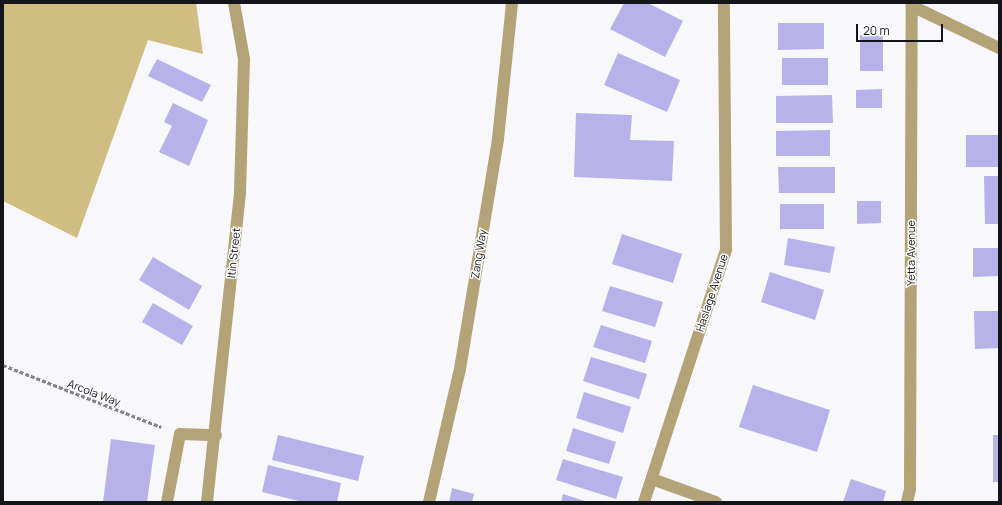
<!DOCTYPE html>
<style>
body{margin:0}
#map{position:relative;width:1002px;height:505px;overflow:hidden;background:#f8f7fc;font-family:Manrope,sans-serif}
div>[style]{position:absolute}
.forest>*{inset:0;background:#cfbd82}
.building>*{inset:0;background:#b8b2ea}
.path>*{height:2.5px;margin-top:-1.25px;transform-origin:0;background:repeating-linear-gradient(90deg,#84848a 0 4px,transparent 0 6px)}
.lane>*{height:12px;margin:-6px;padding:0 6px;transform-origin:6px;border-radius:6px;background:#b2a477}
.street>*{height:12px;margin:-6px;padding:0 6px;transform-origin:6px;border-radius:6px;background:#b2a477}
span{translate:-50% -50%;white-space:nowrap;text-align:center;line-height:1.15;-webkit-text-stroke:3px #fff;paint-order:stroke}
.street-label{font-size:11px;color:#14141b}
.frame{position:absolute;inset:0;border:4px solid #14141b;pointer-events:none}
.scale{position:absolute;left:856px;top:24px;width:87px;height:18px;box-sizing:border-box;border:2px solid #14141b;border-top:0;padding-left:5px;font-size:12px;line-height:14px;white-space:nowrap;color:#14141b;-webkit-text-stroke:3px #fff;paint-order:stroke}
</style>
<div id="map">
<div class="forest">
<i style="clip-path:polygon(3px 3px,196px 3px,203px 54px,148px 40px,77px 238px,3px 201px)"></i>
</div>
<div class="building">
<i style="clip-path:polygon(624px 3px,648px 3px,683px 21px,665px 57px,610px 29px)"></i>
<i style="clip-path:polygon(778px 23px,824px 23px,824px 49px,778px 50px)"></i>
<i style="clip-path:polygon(860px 35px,883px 36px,883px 71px,860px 71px)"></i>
<i style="clip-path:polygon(618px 53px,680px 80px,667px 112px,604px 85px)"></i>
<i style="clip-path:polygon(782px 58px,828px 58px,828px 85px,782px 85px)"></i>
<i style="clip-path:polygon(157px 59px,211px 85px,202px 102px,148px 76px)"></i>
<i style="clip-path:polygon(882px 89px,882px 108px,856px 108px,856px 90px)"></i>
<i style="clip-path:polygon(832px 95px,833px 123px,776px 123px,776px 96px)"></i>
<i style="clip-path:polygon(173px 103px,208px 120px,189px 166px,159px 152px,172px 126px,164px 122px)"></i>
<i style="clip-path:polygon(576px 113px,632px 115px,630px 140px,674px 141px,672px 181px,574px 177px)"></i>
<i style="clip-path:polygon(830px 130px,830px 156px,776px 156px,776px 131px)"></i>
<i style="clip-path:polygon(966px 135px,999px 135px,999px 167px,966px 167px)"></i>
<i style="clip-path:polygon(778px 167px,835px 167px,835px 193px,779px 193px)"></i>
<i style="clip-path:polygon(984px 176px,999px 176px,999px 224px,985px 224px)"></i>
<i style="clip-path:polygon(857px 201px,881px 201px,881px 223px,857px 224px)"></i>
<i style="clip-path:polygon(780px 204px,824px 204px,824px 229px,780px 229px)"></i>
<i style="clip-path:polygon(622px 234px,682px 254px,673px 283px,612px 264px)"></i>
<i style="clip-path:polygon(788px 238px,835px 247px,830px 273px,784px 265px)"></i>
<i style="clip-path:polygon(973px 248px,999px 248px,999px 276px,973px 277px)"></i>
<i style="clip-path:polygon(153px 257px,202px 286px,189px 310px,139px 280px)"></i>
<i style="clip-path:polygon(770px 272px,824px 290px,815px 320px,761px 302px)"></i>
<i style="clip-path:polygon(610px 286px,663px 302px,655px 327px,602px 311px)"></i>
<i style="clip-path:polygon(153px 303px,193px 326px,182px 345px,142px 322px)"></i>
<i style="clip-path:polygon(974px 311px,999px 311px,999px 348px,975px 349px)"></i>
<i style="clip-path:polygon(601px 325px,652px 341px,645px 363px,593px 347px)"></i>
<i style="clip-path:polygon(591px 357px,647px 374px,639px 399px,583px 381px)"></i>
<i style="clip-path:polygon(753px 385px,830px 410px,817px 452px,739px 427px)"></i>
<i style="clip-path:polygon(584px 392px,631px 407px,623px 433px,576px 418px)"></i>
<i style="clip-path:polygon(573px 428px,616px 442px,609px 464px,566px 451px)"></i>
<i style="clip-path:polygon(278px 435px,364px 456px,358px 481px,272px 460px)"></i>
<i style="clip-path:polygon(993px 435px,999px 435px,999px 482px,993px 482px)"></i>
<i style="clip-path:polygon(111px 439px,155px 445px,147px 502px,103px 502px)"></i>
<i style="clip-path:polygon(563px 459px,623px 477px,616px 499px,556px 480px)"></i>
<i style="clip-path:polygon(268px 465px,341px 483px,337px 502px,303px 502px,262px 492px)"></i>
<i style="clip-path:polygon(851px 479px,886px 491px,883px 502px,843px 502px)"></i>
<i style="clip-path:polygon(452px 488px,474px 494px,472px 502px,449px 502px)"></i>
<i style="clip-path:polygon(563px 494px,588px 502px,561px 502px)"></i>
</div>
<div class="path">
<i style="left:3px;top:365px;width:170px;rotate:21.4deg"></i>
</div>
<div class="lane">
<i style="left:429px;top:502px;width:137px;rotate:-76.9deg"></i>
<i style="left:460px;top:369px;width:233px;rotate:-80.6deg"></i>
<i style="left:498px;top:139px;width:137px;rotate:-84.1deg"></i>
</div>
<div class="street">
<i style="left:912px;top:6px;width:97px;rotate:25.8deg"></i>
<i style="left:652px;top:479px;width:68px;rotate:19.8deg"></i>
<i style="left:167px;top:502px;width:69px;rotate:-79.2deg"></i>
<i style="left:180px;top:434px;width:36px;rotate:2deg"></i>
<i style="left:207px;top:502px;width:312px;rotate:-83.9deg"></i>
<i style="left:240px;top:192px;width:133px;rotate:-88.3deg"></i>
<i style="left:244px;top:59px;width:57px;rotate:-100.1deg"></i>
<i style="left:644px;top:502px;width:266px;rotate:-72deg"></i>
<i style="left:726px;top:249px;width:246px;rotate:-90.5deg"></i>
<i style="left:907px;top:502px;width:13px;rotate:-77deg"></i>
<i style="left:910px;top:489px;width:486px;rotate:-89.8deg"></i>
</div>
<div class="street-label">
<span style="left:234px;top:253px;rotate:-84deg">Itin Street</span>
<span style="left:911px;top:253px;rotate:-90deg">Yetta Avenue</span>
<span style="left:479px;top:254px;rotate:-81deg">Zang Way</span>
<span style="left:712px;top:293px;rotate:-72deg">Haslage Avenue</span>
<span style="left:94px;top:393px;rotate:21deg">Arcola Way</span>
</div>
<div class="frame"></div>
<div class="scale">20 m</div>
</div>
